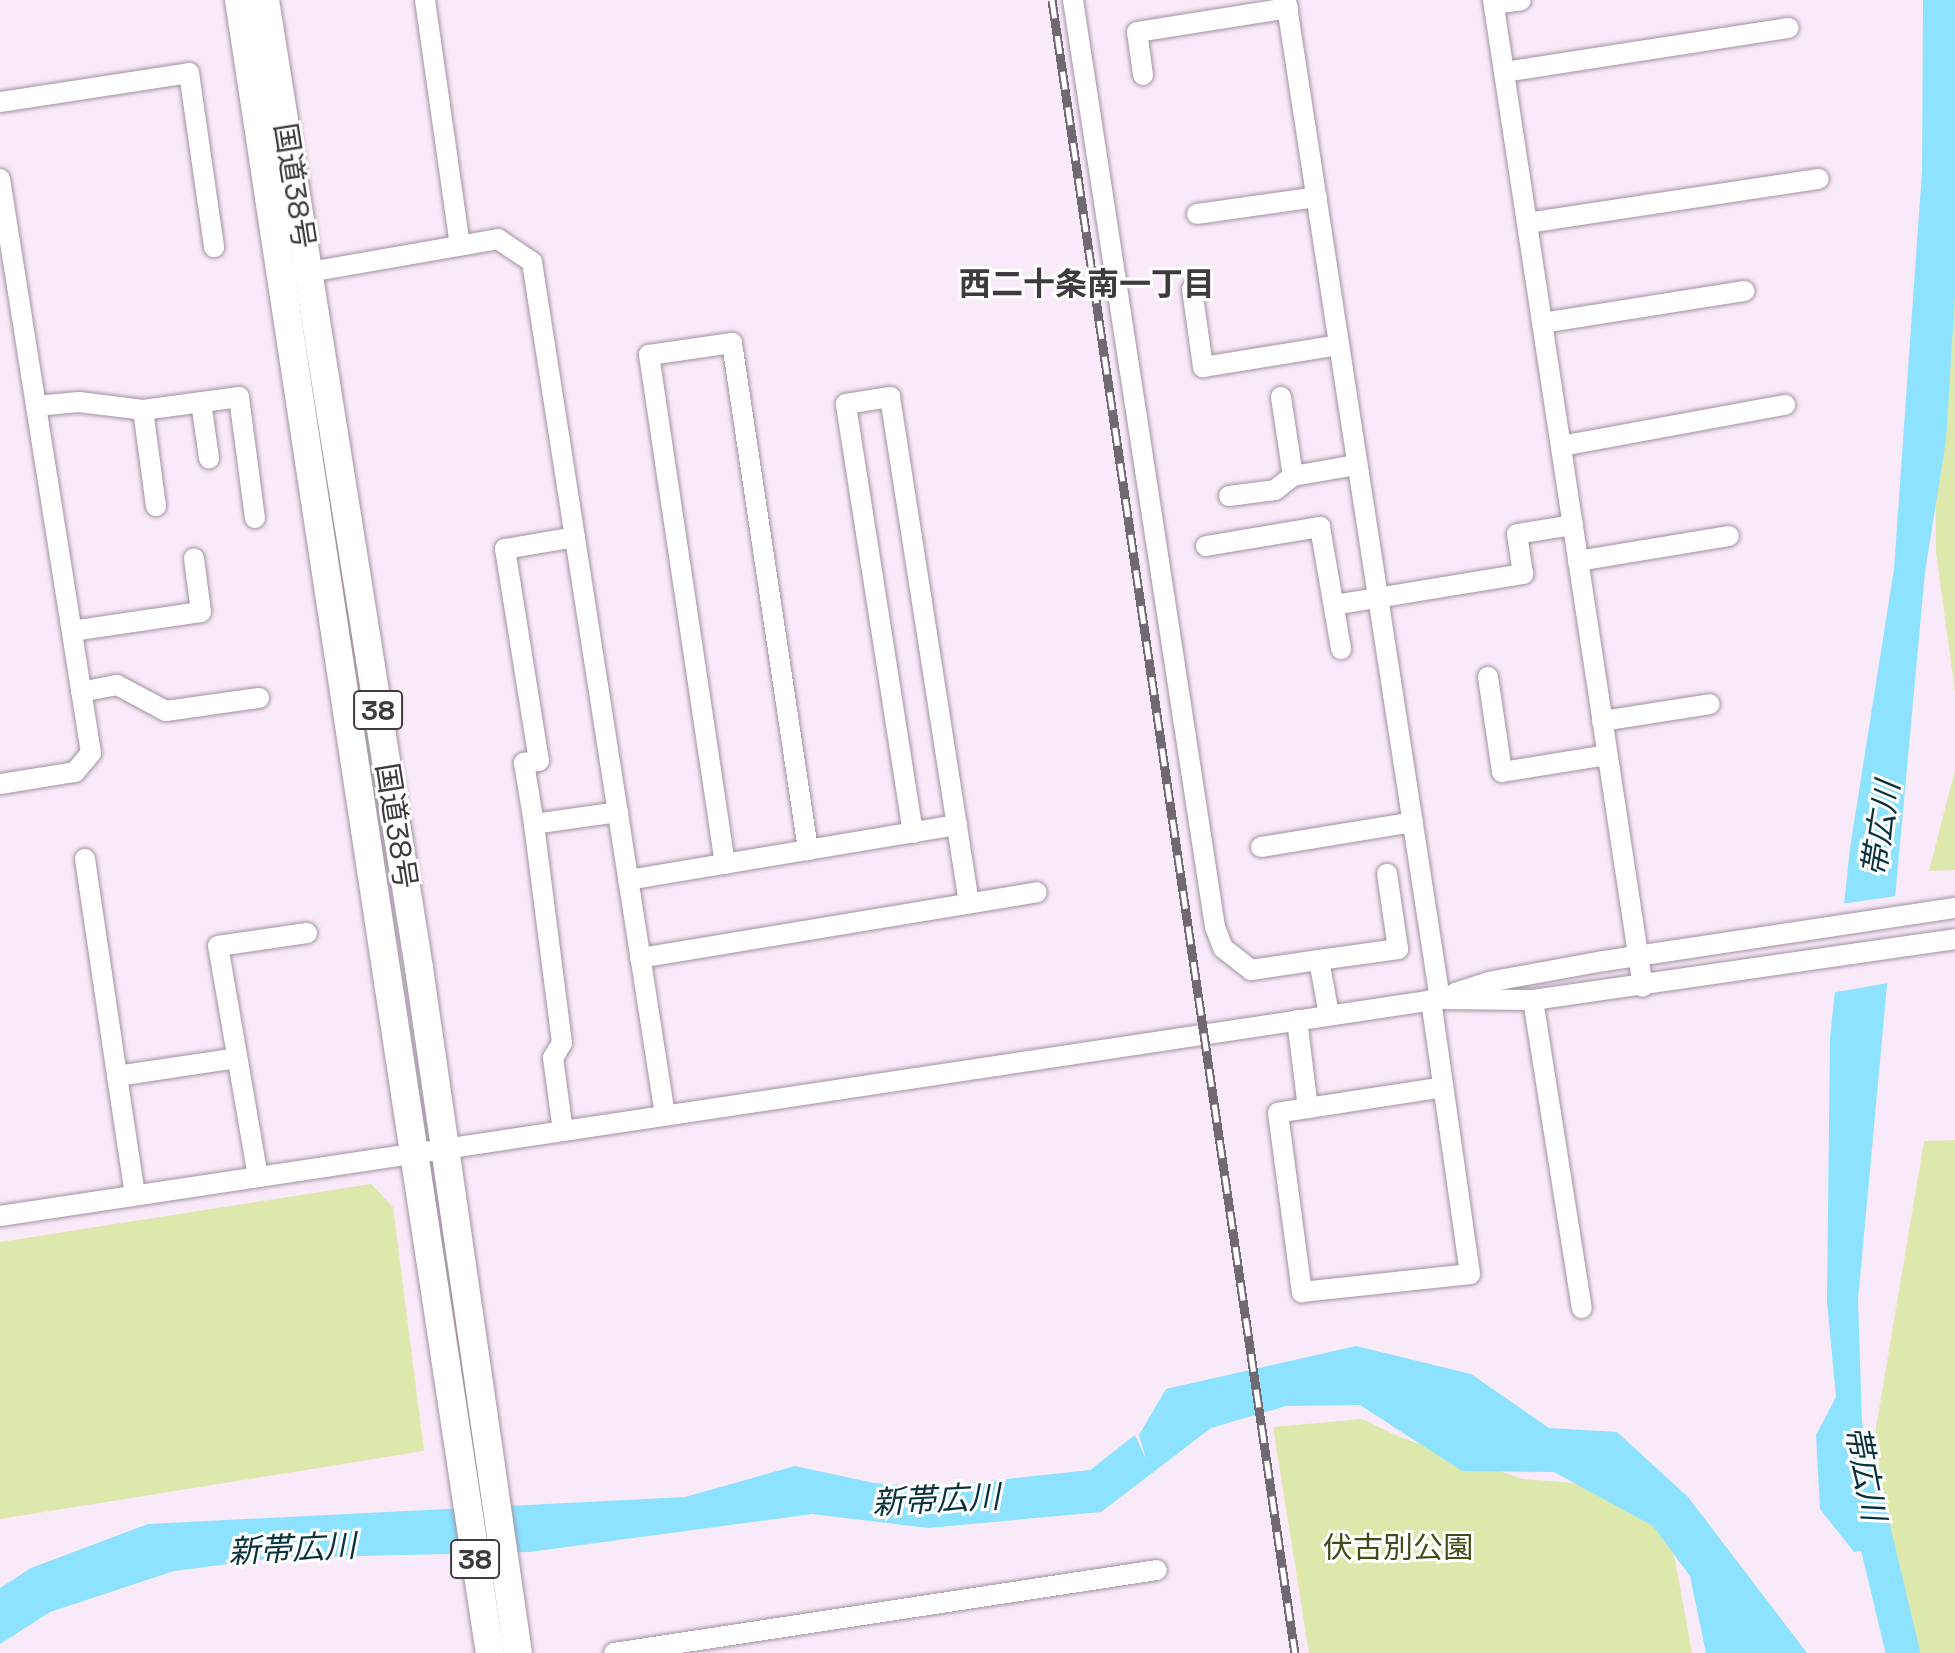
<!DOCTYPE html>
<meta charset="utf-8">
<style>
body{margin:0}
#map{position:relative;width:1955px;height:1653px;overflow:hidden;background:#f9eaf9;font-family:"Space Grotesk","Noto Sans JP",sans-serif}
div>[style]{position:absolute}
.green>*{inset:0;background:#dde8ad}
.water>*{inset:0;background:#8ce2ff}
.pier>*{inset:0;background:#f9eaf9}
.river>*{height:34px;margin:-17px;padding:0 17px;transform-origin:17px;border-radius:17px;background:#8ce2ff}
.roads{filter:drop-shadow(0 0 2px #a092a1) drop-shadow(0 0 2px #a092a1)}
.minor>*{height:20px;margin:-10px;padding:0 10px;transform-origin:10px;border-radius:10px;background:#fff}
.highway>*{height:28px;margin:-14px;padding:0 14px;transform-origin:14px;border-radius:14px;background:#fff}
.rail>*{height:9px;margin-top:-4.5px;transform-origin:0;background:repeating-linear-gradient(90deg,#fff 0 18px,#716971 0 36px);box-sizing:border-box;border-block:2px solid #716971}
span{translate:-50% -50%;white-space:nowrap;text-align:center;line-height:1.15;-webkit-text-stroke:6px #fff;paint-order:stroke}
.shield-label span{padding:2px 6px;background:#fff;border:2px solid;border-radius:6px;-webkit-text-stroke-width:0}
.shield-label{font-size:28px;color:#403a40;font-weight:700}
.street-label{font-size:30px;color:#403a40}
.park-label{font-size:30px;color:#434b18}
.neighbourhood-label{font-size:32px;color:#403a40;font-weight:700}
.water-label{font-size:32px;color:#07323e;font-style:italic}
</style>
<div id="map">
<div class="green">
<i style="clip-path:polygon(1955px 158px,1955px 692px,1936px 552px,1935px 434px)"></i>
<i style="clip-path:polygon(1955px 770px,1955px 870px,1929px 871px)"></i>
<i style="clip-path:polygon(1955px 1140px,1955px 1653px,1917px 1653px,1873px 1446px,1924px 1141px)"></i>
<i style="clip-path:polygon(371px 1184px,393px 1207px,424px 1451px,0 1519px,0 1242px)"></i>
<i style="clip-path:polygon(1362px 1419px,1402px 1438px,1523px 1479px,1574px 1483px,1637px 1498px,1673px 1549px,1692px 1653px,1309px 1653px,1273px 1427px)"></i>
</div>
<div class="water">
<i style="clip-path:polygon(1923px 0,1955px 0,1955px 294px,1946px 440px,1925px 572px,1858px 1300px,1862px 1422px,1886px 1548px,1854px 1552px,1820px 1509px,1816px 1435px,1836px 1397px,1827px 1302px,1830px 1038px,1850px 848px,1894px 569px,1922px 171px)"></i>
<i style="clip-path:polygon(1356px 1346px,1471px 1374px,1549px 1428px,1617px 1432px,1688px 1497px,1807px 1653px,1706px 1653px,1690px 1576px,1653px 1526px,1554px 1472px,1462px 1471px,1360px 1405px,1286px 1406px,1211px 1428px,1101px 1512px,928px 1528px,812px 1514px,529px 1552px,275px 1558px,174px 1571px,50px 1612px,0 1644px,0 1588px,31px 1568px,148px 1524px,685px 1497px,795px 1466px,874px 1483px,934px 1487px,1090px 1470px,1135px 1435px,1146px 1459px,1139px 1435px,1166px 1389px)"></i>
</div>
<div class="pier">
<i style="clip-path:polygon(1897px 896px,1888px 983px,1831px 993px,1840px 904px)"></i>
</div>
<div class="river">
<i style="left:1868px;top:1506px;width:151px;rotate:76.6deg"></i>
</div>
<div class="roads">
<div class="minor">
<i style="left:425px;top:0;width:248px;rotate:81.9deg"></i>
<i style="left:1073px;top:0;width:938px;rotate:81.29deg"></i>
<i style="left:1215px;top:927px;width:22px;rotate:69deg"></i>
<i style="left:1223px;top:948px;width:36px;rotate:38deg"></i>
<i style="left:1251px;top:970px;width:69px;rotate:-8.4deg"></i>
<i style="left:1319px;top:960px;width:56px;rotate:79.7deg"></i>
<i style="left:1286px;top:0;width:1011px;rotate:81.24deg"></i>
<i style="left:1493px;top:0;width:998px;rotate:81.36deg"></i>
<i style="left:1494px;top:4px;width:27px;rotate:-8deg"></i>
<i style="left:1504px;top:72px;width:288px;rotate:-8.8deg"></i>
<i style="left:1143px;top:75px;width:43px;rotate:-97.9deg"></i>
<i style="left:1137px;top:32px;width:153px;rotate:-9deg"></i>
<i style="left:0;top:102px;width:191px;rotate:-8.7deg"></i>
<i style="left:189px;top:73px;width:176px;rotate:81.8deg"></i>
<i style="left:0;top:179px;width:581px;rotate:80.99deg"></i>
<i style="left:91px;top:753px;width:25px;rotate:130deg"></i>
<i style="left:75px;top:772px;width:76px;rotate:170.9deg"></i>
<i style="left:1197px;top:214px;width:121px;rotate:-8.1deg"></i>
<i style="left:1527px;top:223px;width:295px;rotate:-8.6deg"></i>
<i style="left:298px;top:274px;width:203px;rotate:-9.9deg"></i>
<i style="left:498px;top:239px;width:41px;rotate:34.1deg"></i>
<i style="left:532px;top:262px;width:863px;rotate:81.14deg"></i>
<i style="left:1192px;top:289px;width:79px;rotate:82deg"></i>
<i style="left:1203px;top:367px;width:138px;rotate:-9.2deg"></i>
<i style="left:1542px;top:323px;width:205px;rotate:-9deg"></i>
<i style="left:1281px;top:397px;width:80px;rotate:81.4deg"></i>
<i style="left:1293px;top:476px;width:65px;rotate:-9.8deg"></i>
<i style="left:201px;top:402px;width:57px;rotate:81.9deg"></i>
<i style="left:36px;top:406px;width:43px;rotate:-5.3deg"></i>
<i style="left:79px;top:402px;width:64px;rotate:7.1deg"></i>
<i style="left:143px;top:410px;width:97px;rotate:82.3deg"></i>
<i style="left:143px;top:410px;width:97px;rotate:-7.7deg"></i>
<i style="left:239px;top:397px;width:122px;rotate:82.5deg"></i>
<i style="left:1561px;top:446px;width:228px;rotate:-10.4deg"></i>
<i style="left:1229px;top:496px;width:46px;rotate:-7.4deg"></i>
<i style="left:1275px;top:490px;width:23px;rotate:-38deg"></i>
<i style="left:1206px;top:546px;width:116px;rotate:-9.5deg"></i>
<i style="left:1320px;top:527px;width:124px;rotate:80.2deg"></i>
<i style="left:1578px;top:561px;width:153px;rotate:-9.4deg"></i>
<i style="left:1334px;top:605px;width:192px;rotate:-9.3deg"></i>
<i style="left:1523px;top:574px;width:40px;rotate:-98.5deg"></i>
<i style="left:1517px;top:534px;width:57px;rotate:-9.1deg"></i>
<i style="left:72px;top:631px;width:130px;rotate:-8.4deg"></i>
<i style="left:201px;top:612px;width:54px;rotate:-97.4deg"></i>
<i style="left:1488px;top:677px;width:96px;rotate:81.6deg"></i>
<i style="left:1502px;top:772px;width:106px;rotate:-9.2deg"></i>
<i style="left:81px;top:692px;width:37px;rotate:-11deg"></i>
<i style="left:117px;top:685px;width:55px;rotate:28deg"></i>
<i style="left:166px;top:711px;width:94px;rotate:-8deg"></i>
<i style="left:1602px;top:721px;width:109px;rotate:-8.9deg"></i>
<i style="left:534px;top:824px;width:62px;rotate:-99.3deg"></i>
<i style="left:524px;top:763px;width:15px;rotate:-8deg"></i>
<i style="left:539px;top:761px;width:215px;rotate:-99.1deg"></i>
<i style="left:505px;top:549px;width:71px;rotate:-9.7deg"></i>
<i style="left:913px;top:833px;width:434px;rotate:-98.9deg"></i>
<i style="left:846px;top:404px;width:45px;rotate:-9deg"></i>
<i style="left:890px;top:397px;width:512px;rotate:81.13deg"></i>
<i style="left:1261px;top:847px;width:154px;rotate:-9.3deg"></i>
<i style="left:85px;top:859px;width:219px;rotate:81.6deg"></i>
<i style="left:725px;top:864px;width:515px;rotate:-98.49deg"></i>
<i style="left:649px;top:355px;width:84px;rotate:-8.2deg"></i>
<i style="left:732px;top:343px;width:513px;rotate:81.47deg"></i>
<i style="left:628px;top:880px;width:334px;rotate:-9.5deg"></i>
<i style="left:640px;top:958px;width:402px;rotate:-9.4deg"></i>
<i style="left:1319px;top:960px;width:80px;rotate:-7.9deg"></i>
<i style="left:1398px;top:949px;width:76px;rotate:-98.3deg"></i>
<i style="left:1455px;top:993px;width:35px;rotate:-18deg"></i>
<i style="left:1488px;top:982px;width:118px;rotate:-10.3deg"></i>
<i style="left:1604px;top:961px;width:355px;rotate:-8.6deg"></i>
<i style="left:1533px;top:1000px;width:312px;rotate:81deg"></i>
<i style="left:1297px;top:1020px;width:89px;rotate:82.9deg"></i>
<i style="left:1308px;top:1108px;width:137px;rotate:-8.8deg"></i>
<i style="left:1308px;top:1108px;width:30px;rotate:171deg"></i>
<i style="left:1278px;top:1113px;width:181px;rotate:82.4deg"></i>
<i style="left:1302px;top:1292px;width:169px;rotate:-6.1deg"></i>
<i style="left:1470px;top:1274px;width:277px;rotate:-98.1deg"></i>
<i style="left:563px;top:1131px;width:74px;rotate:-97.8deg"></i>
<i style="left:553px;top:1058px;width:17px;rotate:-59deg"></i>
<i style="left:562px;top:1043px;width:221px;rotate:-97.3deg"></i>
<i style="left:534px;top:824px;width:85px;rotate:-8.1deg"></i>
<i style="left:258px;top:1177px;width:234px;rotate:-99.8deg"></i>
<i style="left:218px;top:946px;width:90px;rotate:-8.3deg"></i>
<i style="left:135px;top:1195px;width:120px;rotate:-98.6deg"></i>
<i style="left:117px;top:1076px;width:121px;rotate:-8.5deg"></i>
<i style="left:0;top:1216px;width:1456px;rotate:-8.57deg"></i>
<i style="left:1440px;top:999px;width:93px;rotate:0.6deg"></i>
<i style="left:1533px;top:1000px;width:426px;rotate:-8.2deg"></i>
<i style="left:614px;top:1653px;width:549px;rotate:-8.69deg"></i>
</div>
<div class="highway">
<i style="left:239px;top:0;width:1672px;rotate:81.37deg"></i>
<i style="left:265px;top:0;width:980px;rotate:80.96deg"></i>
<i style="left:419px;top:968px;width:692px;rotate:81.78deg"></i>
</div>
</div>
<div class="rail">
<i style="left:1052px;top:0;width:1671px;rotate:81.64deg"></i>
</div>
<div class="shield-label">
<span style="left:378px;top:710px">38</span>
<span style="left:475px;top:1559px">38</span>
</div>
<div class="street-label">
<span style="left:294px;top:186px;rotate:81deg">国道38号</span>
<span style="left:396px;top:826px;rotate:81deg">国道38号</span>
</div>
<div class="park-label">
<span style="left:1398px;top:1548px">伏古別公園</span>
</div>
<div class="neighbourhood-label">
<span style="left:1087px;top:284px">西二十条南一丁目</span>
</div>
<div class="water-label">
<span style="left:1881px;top:829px;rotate:-81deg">帯広川</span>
<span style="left:1865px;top:1473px;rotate:79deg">帯広川</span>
<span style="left:936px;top:1500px;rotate:-3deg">新帯広川</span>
<span style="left:292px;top:1549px;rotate:-3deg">新帯広川</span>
</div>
</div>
